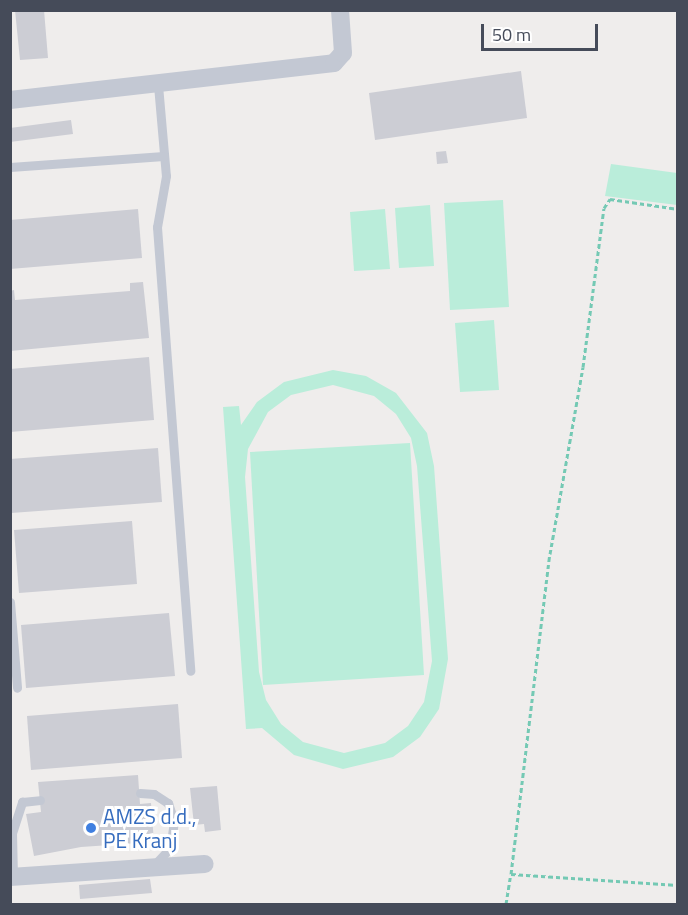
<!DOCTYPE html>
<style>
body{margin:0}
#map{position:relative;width:688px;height:915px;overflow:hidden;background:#efedec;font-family:"Titillium Web",sans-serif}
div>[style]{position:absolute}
.green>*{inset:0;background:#baedda}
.building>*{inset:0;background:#cccdd4}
.path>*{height:3px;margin-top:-1.5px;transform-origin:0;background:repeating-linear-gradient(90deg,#74c9b4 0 4.5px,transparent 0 7.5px)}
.lane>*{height:9px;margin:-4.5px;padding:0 4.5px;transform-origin:4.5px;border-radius:4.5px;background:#c3c8d3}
.street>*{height:18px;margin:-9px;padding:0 9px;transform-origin:9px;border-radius:9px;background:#c3c8d3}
.dots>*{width:16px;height:16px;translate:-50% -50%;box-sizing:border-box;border:3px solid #fff;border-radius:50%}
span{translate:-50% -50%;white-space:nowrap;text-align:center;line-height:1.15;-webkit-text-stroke:6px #fff;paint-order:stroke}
.shop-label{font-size:21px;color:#366cbe}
.left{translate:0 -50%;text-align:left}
.frame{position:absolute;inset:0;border:12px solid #454b59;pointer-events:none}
.scale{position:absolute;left:481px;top:24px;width:117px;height:27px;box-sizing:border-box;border:3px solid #454b59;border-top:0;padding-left:8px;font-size:18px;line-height:21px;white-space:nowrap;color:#454b59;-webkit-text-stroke:4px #fff;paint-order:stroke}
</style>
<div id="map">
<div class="green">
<i style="clip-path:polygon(611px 164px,677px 173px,677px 205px,605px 196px)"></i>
<i style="clip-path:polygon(503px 200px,509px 307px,450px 310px,444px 203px)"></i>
<i style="clip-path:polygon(430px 205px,434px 266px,399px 268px,395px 208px)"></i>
<i style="clip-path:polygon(385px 209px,390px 269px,354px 271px,350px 212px)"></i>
<i style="clip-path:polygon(494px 320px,499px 390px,460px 392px,455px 323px)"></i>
<i style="clip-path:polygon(evenodd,333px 370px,366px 376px,396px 393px,427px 433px,434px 466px,448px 659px,439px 709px,420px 737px,393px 757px,343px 769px,294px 755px,262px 728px,246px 729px,223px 407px,239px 406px,241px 425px,257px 402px,284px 382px,333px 370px,333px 385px,374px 396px,396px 414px,411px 438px,417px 466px,432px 661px,424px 702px,408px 726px,385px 743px,344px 753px,303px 742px,281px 724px,266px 700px,259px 672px,245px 477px,248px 449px,268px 412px,291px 395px,333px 385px)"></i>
<i style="clip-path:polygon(410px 443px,424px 675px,263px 685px,250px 452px)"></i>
</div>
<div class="building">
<i style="clip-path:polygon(15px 10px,44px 10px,48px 58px,20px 60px)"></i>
<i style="clip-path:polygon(521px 71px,527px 118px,375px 140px,369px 93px)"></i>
<i style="clip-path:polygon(71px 120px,73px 134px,10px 142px,10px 128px)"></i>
<i style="clip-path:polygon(446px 151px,448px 163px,437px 164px,436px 152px)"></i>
<i style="clip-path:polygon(138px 209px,142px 258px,10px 269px,10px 220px)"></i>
<i style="clip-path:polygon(143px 282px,149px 338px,10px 351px,10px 291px,14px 290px,15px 300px,130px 291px,130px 283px)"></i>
<i style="clip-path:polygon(149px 357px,154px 420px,10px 432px,10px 369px)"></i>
<i style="clip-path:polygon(158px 448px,162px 502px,11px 513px,10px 459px)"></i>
<i style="clip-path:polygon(132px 521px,137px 584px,19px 593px,14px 530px)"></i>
<i style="clip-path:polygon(169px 613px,175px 676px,26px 688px,21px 625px)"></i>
<i style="clip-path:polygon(178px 704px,182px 758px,31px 770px,27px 716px)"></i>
<i style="clip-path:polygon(138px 775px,140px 804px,151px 803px,154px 842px,81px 847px,34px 856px,26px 814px,41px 812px,38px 782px)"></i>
<i style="clip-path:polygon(217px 786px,221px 830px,205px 832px,204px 824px,194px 825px,190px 788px)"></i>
<i style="clip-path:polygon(150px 879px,152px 893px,80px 899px,79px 885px)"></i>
</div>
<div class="path">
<i style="left:511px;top:874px;width:322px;rotate:-83.1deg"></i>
<i style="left:550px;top:554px;width:190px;rotate:-80deg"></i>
<i style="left:583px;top:367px;width:160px;rotate:-82.5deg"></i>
<i style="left:604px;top:208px;width:11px;rotate:-56deg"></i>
<i style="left:610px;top:199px;width:69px;rotate:8.4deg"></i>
<i style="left:506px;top:904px;width:30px;rotate:-81deg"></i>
<i style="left:511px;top:874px;width:167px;rotate:3.8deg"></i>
</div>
<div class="lane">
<i style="left:158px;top:85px;width:91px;rotate:85deg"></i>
<i style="left:166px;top:176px;width:52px;rotate:100deg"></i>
<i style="left:157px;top:227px;width:445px;rotate:85.7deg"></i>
<i style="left:10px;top:167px;width:154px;rotate:-4.1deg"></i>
<i style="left:10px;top:602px;width:86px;rotate:85.3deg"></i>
<i style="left:140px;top:793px;width:14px;rotate:4deg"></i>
<i style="left:154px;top:794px;width:17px;rotate:33deg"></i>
<i style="left:168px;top:803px;width:19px;rotate:72deg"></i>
<i style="left:174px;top:821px;width:27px;rotate:98deg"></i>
<i style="left:170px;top:848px;width:25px;rotate:133deg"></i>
<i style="left:13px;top:877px;width:44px;rotate:-91.3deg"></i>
<i style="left:12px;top:833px;width:33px;rotate:-72deg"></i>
<i style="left:22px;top:802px;width:18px;rotate:-6deg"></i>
</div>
<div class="street">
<i style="left:10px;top:100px;width:326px;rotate:-6.5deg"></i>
<i style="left:334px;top:63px;width:13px;rotate:-48deg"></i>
<i style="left:343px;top:53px;width:43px;rotate:-94deg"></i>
<i style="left:10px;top:877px;width:195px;rotate:-3.8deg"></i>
</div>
<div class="dots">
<i style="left:91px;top:828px;background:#3f7fe0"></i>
</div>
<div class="shop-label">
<span class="left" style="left:103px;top:828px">AMZS d.d.,<br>PE Kranj</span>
</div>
<div class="frame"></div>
<div class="scale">50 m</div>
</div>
